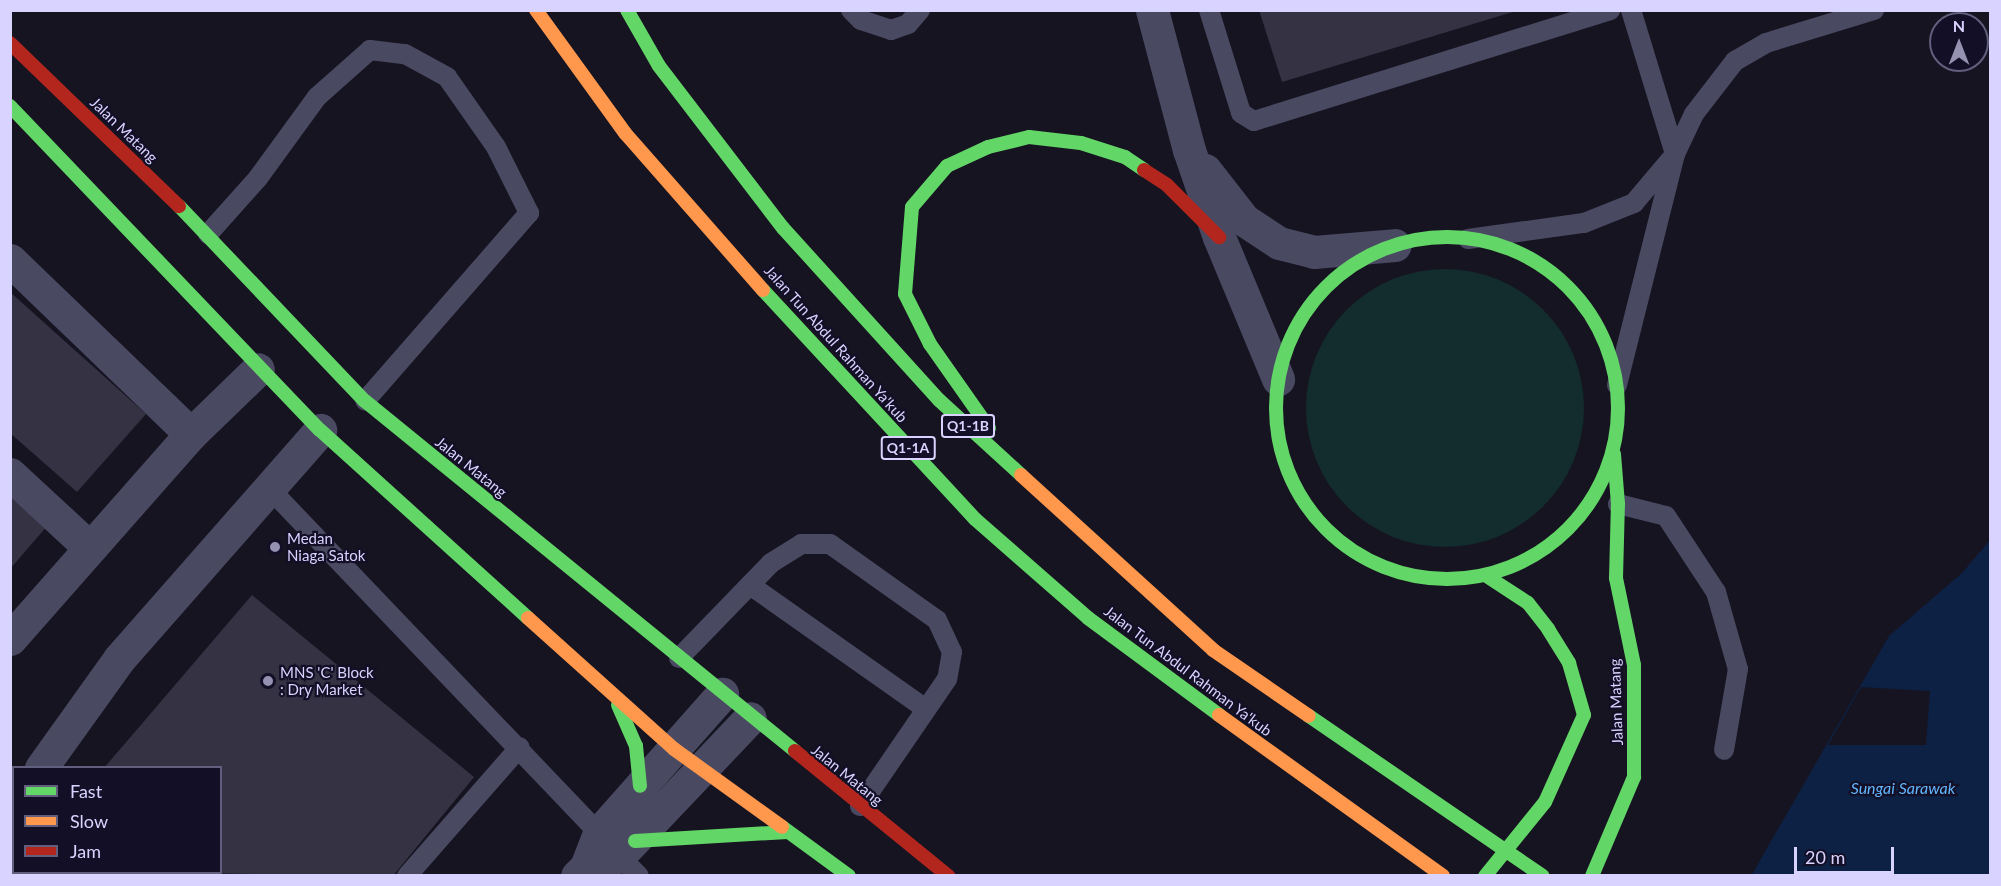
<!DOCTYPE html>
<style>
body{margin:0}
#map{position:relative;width:2001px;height:886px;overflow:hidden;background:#161421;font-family:Lato,sans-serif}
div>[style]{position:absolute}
.green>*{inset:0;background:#132c2d}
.round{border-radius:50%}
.water>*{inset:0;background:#0d2144}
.pier>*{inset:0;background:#161421}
.building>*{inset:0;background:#343243}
.lane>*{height:20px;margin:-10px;padding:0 10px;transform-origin:10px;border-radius:10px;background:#4a4962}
.street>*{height:33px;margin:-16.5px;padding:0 16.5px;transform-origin:16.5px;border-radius:16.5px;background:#4a4962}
.fast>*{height:14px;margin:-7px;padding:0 7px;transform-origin:7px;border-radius:7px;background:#63d668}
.fast>.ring{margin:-7px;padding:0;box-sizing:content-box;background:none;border:14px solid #63d668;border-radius:50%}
.slow>*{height:14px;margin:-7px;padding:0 7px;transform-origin:7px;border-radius:7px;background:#ff974d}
.jam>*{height:14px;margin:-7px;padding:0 7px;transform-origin:7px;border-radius:7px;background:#b3261e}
.dots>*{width:16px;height:16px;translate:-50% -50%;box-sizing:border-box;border:3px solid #130f26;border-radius:50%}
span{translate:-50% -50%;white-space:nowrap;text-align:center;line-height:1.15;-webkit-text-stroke:4.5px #130f26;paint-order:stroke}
.shield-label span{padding:2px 4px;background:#130f26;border:2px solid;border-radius:4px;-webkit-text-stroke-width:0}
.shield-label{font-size:14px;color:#d9d4ff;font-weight:700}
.street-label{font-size:15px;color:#d9d4ff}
.poi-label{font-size:15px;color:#d9d4ff}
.left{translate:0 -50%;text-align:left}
.water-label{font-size:16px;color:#62b6ff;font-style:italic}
.frame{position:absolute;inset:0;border:12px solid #d9d4ff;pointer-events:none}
.legend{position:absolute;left:12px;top:766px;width:210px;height:108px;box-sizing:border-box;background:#130f26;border:2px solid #625e7d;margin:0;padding:8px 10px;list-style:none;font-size:18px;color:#d9d4ff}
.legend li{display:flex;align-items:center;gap:12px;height:30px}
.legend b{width:30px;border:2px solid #625e7d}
.north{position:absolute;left:1929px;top:12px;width:60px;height:60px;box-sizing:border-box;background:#130f26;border:2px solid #625e7d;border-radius:50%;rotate:0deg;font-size:16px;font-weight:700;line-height:24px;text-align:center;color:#d9d4ff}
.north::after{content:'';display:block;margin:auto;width:21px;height:27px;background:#9591b1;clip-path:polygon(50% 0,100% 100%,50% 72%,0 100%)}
.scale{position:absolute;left:1794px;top:847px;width:100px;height:27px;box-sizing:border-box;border:3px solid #d9d4ff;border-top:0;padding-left:8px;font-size:18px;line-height:21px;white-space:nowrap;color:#d9d4ff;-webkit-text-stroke:4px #130f26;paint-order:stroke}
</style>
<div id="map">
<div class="green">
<i class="round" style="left:1306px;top:269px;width:278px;height:278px"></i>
</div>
<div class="water">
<i style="clip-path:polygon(1990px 540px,1990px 875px,1751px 876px,1889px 636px,1962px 573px)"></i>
</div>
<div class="pier">
<i style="clip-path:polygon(1861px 687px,1930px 691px,1926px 745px,1828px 745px)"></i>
</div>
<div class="building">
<i style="clip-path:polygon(1259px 10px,1516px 10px,1516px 11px,1282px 82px)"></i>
<i style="clip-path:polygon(10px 292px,146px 414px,77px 492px,10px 433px)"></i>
<i style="clip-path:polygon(10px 493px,48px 525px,10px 569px)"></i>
<i style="clip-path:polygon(252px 595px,474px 777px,393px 876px,111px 872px,220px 872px,220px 768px,104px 768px)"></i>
</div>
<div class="lane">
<i style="left:851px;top:10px;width:14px;rotate:45deg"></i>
<i style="left:861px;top:20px;width:32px;rotate:18deg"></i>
<i style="left:891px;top:30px;width:18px;rotate:-19deg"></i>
<i style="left:908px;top:24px;width:18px;rotate:-49deg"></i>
<i style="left:1209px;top:10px;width:108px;rotate:72.7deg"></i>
<i style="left:1241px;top:113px;width:15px;rotate:32deg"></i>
<i style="left:1254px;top:121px;width:373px;rotate:-17.3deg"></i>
<i style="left:1631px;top:10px;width:151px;rotate:73deg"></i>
<i style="left:208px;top:234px;width:75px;rotate:-48.2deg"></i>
<i style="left:258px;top:178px;width:100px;rotate:-53.9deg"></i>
<i style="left:317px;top:97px;width:71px;rotate:-41.6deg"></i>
<i style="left:370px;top:50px;width:35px;rotate:7deg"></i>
<i style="left:405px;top:54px;width:48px;rotate:28.7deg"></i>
<i style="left:447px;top:77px;width:85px;rotate:55deg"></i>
<i style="left:496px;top:147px;width:74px;rotate:63.4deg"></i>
<i style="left:529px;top:213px;width:249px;rotate:131.1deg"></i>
<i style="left:1468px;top:239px;width:117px;rotate:-7.9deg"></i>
<i style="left:1584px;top:223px;width:54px;rotate:-21.8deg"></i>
<i style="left:1634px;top:203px;width:57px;rotate:-49.9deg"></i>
<i style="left:1617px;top:385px;width:238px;rotate:-75.9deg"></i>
<i style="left:1675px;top:154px;width:44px;rotate:-64.6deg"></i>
<i style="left:1694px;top:114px;width:67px;rotate:-52.3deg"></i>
<i style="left:1735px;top:61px;width:36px;rotate:-30deg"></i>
<i style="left:1766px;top:43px;width:113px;rotate:-17deg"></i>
<i style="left:269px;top:488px;width:477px;rotate:46.3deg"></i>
<i style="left:1618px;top:504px;width:49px;rotate:14deg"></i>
<i style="left:1666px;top:516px;width:91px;rotate:56.7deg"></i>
<i style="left:1716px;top:592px;width:80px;rotate:74.1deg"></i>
<i style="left:1738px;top:669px;width:82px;rotate:99.8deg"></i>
<i style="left:750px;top:585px;width:215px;rotate:35.2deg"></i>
<i style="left:679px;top:658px;width:132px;rotate:-45.9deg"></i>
<i style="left:771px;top:563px;width:36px;rotate:-32deg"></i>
<i style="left:801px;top:544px;width:29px"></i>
<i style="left:830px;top:544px;width:131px;rotate:35.4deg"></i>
<i style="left:937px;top:620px;width:35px;rotate:65deg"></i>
<i style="left:952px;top:652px;width:27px;rotate:100deg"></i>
<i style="left:947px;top:679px;width:154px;rotate:124.4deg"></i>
<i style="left:619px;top:856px;width:28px;rotate:45deg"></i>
<i style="left:407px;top:876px;width:171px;rotate:-48.8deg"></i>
</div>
<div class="street">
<i style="left:1152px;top:10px;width:145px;rotate:75.2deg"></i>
<i style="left:1189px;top:150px;width:92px;rotate:71deg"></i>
<i style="left:1219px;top:237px;width:154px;rotate:67.4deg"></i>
<i style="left:1205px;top:170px;width:63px;rotate:52deg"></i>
<i style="left:1244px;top:220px;width:42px;rotate:33.3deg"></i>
<i style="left:1279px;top:243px;width:36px;rotate:14deg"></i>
<i style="left:1314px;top:252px;width:81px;rotate:-4.9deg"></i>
<i style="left:10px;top:260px;width:251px;rotate:43.9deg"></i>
<i style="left:10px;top:474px;width:109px;rotate:42.8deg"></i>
<i style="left:10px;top:639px;width:273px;rotate:-48.6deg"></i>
<i style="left:191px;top:434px;width:93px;rotate:-44.1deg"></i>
<i style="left:41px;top:768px;width:134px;rotate:-54.4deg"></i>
<i style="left:119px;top:659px;width:305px;rotate:-48.7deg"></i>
<i style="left:10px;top:809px;width:6px;rotate:-45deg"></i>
<i style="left:586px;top:867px;width:35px;rotate:-18deg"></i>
<i style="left:619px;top:856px;width:190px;rotate:-46.5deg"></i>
<i style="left:577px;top:876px;width:13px;rotate:-45deg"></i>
<i style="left:586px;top:867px;width:36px;rotate:-69deg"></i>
<i style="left:599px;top:833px;width:186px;rotate:-48.5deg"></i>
</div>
<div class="fast">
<i style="left:627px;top:10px;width:64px;rotate:60.3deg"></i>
<i style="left:659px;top:66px;width:204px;rotate:52.6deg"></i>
<i style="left:783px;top:228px;width:232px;rotate:47.8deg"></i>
<i style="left:939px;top:400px;width:111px;rotate:42.4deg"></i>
<i style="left:10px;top:106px;width:448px;rotate:46.3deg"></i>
<i style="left:320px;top:430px;width:280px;rotate:42.1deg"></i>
<i style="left:179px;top:206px;width:269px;rotate:46.4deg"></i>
<i style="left:365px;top:401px;width:554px;rotate:39.14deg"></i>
<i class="ring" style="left:1276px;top:237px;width:328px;height:328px"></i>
<i style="left:763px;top:290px;width:312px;rotate:47.2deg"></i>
<i style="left:975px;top:519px;width:150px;rotate:41.2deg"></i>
<i style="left:1088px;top:618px;width:163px;rotate:36.5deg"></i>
<i style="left:989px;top:428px;width:103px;rotate:-125.1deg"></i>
<i style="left:930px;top:344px;width:56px;rotate:-116.6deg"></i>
<i style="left:905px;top:294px;width:87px;rotate:-85.4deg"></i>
<i style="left:912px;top:207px;width:54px;rotate:-49.5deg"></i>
<i style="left:947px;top:166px;width:45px;rotate:-24.9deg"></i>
<i style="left:988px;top:147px;width:42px;rotate:-13.7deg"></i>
<i style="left:1029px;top:137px;width:52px;rotate:6.6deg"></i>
<i style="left:1081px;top:143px;width:46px;rotate:17.7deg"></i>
<i style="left:1125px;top:157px;width:23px;rotate:34deg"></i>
<i style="left:1485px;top:575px;width:51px;rotate:33.1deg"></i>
<i style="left:1528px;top:603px;width:33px;rotate:52deg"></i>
<i style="left:1548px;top:629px;width:40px;rotate:58deg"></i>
<i style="left:1569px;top:663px;width:54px;rotate:73.9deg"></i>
<i style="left:1584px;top:715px;width:95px;rotate:114.1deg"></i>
<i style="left:1545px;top:802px;width:95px;rotate:129deg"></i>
<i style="left:618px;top:705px;width:45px;rotate:66.3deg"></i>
<i style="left:636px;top:746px;width:40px;rotate:84.3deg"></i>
<i style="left:1309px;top:716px;width:283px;rotate:34.4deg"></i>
<i style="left:782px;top:827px;width:83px;rotate:36.2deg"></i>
<i style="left:635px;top:841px;width:153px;rotate:-3.4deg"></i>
<i style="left:1592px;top:876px;width:108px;rotate:-67deg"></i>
<i style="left:1634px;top:777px;width:112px;rotate:-90deg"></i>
<i style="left:1634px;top:665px;width:89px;rotate:-101.7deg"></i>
<i style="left:1616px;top:578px;width:74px;rotate:-88.5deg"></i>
<i style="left:1618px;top:504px;width:50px;rotate:-94.6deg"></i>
</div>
<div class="slow">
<i style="left:536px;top:10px;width:152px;rotate:54.1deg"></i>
<i style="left:625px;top:133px;width:209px;rotate:48.7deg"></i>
<i style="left:1021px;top:475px;width:260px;rotate:42.3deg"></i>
<i style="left:1213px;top:650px;width:116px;rotate:34.5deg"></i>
<i style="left:528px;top:618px;width:196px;rotate:41.9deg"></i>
<i style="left:674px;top:749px;width:133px;rotate:35.8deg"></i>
<i style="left:1219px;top:715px;width:276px;rotate:35.7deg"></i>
</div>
<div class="jam">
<i style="left:10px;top:43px;width:235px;rotate:44deg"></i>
<i style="left:1144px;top:170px;width:27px;rotate:33deg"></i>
<i style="left:1167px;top:185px;width:74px;rotate:45deg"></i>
<i style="left:795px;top:751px;width:198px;rotate:39.2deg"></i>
</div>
<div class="dots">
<i style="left:275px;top:547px;background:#9591b1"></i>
<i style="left:268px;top:681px;background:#9591b1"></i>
</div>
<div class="shield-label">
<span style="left:968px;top:426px">Q1-1B</span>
<span style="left:908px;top:448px">Q1-1A</span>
</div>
<div class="street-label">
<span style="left:124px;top:130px;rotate:44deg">Jalan Matang</span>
<span style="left:836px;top:344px;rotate:48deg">Jalan Tun Abdul Rahman Ya'kub</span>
<span style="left:471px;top:467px;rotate:39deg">Jalan Matang</span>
<span style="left:1188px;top:671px;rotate:37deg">Jalan Tun Abdul Rahman Ya'kub</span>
<span style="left:1616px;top:702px;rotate:-92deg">Jalan Matang</span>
<span style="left:847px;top:775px;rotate:39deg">Jalan Matang</span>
</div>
<div class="poi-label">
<span class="left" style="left:287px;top:547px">Medan<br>Niaga Satok</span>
<span class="left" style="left:280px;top:681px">MNS 'C' Block<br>: Dry Market</span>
</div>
<div class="water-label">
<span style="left:1903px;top:788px">Sungai Sarawak</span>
</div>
<div class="frame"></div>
<ul class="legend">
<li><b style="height:8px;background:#63d668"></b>Fast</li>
<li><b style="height:8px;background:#ff974d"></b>Slow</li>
<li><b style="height:8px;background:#b3261e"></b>Jam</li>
</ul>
<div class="north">N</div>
<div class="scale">20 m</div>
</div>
